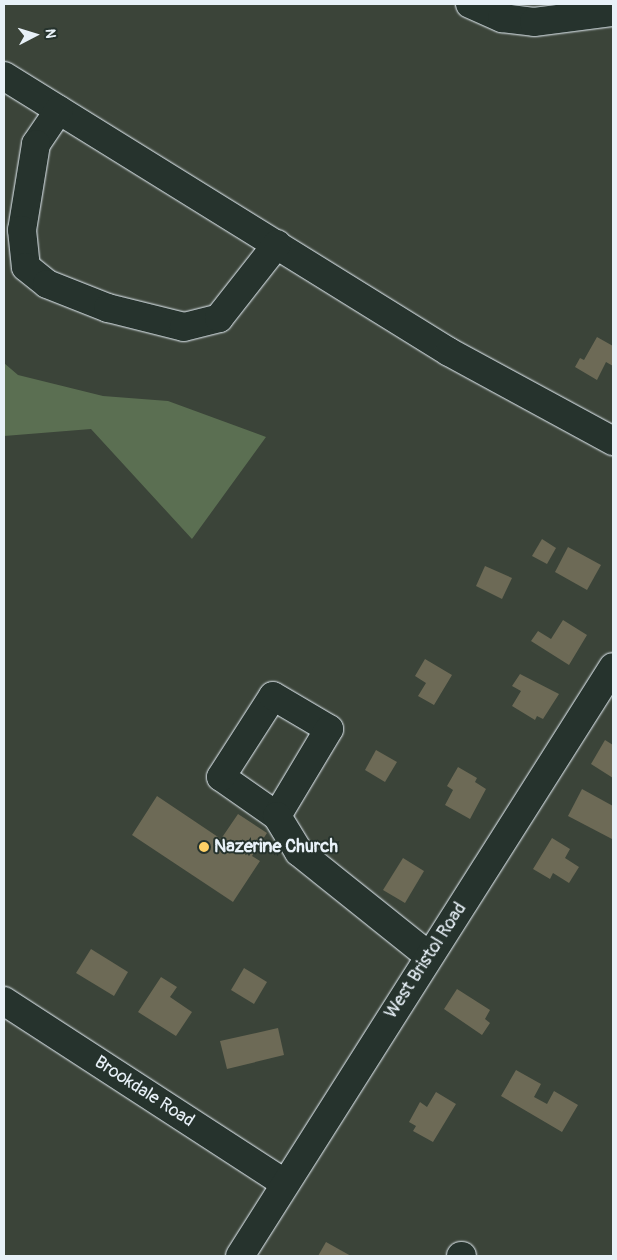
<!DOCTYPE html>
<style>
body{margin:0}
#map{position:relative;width:617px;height:1260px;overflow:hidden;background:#3b4439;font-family:Pangolin,sans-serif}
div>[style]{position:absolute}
.green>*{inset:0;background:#5b6f52}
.building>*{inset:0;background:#6d6a56}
.roads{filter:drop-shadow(0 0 1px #e8f1f8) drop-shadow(0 0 1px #e8f1f8)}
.minor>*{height:28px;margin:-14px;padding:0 14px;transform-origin:14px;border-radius:14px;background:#26332d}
.major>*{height:28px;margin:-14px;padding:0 14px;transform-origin:14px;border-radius:14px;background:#26332d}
.dots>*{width:14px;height:14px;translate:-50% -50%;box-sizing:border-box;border:2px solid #26332d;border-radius:50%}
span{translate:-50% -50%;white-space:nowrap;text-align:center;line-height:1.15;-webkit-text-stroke:4px #26332d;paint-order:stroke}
.poi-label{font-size:18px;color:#e8f1f8;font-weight:700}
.left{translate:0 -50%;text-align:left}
.street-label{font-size:18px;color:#e8f1f8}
.frame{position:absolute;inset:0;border:5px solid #e8f1f8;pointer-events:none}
.north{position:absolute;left:10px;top:10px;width:50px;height:50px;-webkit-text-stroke:4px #26332d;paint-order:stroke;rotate:85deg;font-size:14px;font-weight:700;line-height:20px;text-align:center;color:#e8f1f8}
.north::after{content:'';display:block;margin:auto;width:18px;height:22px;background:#e8f1f8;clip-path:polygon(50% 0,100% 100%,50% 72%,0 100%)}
</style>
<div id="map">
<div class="green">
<i style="clip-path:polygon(4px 363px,18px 375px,103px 396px,168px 401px,266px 437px,192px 539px,91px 429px,4px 436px)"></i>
</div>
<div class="building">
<i style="clip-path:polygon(597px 337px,613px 346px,613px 366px,606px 362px,597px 380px,575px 367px,580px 358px,584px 360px)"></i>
<i style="clip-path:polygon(542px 539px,556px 548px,547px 564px,532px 556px)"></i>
<i style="clip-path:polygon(568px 547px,601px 565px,587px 590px,555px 572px)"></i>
<i style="clip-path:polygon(485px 566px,512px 578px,502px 599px,476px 586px)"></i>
<i style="clip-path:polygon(563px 620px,587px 635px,569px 665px,531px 641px,538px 631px,551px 639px)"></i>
<i style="clip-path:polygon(425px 659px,452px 675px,434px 705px,418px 696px,426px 683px,415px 676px)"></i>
<i style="clip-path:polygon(520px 674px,559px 694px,543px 719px,537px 716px,535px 720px,512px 706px,521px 691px,512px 686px)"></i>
<i style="clip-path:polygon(605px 740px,613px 745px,613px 778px,591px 764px)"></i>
<i style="clip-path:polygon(376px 750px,397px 762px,385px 782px,365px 770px)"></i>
<i style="clip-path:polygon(458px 767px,477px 778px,475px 782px,486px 789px,470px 819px,445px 805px,453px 790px,447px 786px)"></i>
<i style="clip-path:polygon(582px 789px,613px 806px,612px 839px,568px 816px)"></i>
<i style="clip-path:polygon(157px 796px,221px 839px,238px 814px,267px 833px,252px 856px,260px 861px,233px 902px,132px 835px)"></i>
<i style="clip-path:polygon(552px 838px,570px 849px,565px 858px,579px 867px,569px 883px,553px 873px,550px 879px,533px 869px)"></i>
<i style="clip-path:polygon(403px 858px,424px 871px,405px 903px,383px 890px)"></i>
<i style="clip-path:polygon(91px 949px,128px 972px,114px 996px,76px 973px)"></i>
<i style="clip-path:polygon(244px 968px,267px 982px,254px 1004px,231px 990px)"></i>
<i style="clip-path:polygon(161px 977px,177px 987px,170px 997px,192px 1012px,176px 1036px,138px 1012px)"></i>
<i style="clip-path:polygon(457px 989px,490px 1010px,485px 1019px,490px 1023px,482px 1035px,444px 1009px)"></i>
<i style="clip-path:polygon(278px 1028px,284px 1055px,227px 1069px,220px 1041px)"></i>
<i style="clip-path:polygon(516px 1070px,541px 1084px,534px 1097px,547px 1104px,554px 1091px,578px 1105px,562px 1132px,501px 1096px)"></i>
<i style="clip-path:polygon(436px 1092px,456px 1104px,433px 1142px,413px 1131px,416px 1126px,409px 1122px,420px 1102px,427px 1107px)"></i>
<i style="clip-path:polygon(326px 1242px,351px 1256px,318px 1256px)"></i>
</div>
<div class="roads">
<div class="minor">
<i style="left:470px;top:4px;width:35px;rotate:24deg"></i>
<i style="left:502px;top:18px;width:32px;rotate:7deg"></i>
<i style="left:534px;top:22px;width:80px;rotate:-7.2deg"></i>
<i style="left:4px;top:76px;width:524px;rotate:31.81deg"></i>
<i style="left:449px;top:352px;width:187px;rotate:28.5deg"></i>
<i style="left:59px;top:110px;width:41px;rotate:124.1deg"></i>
<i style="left:36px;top:144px;width:87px;rotate:99.2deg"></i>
<i style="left:22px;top:230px;width:37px;rotate:84deg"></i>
<i style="left:26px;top:267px;width:27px;rotate:39deg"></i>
<i style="left:47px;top:284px;width:66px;rotate:21.5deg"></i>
<i style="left:108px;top:308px;width:78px;rotate:14deg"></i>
<i style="left:184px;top:327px;width:36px;rotate:-14deg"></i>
<i style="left:219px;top:318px;width:94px;rotate:-51.9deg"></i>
<i style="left:277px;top:816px;width:68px;rotate:-145.1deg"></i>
<i style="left:221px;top:777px;width:96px;rotate:-57.3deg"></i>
<i style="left:273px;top:696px;width:65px;rotate:30.5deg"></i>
<i style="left:329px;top:729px;width:101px;rotate:120.9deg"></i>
<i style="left:277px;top:816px;width:42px;rotate:58.6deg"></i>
<i style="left:299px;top:852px;width:166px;rotate:38.7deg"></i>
<i style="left:4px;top:1001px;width:334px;rotate:33deg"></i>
<i style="left:461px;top:1256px;width:1px"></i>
</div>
<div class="major">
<i style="left:240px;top:1256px;width:697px;rotate:-57.65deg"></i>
</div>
</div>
<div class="dots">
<i style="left:204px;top:847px;background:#ffd166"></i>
</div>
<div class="poi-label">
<span class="left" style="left:214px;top:847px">Nazerine Church</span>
</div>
<div class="street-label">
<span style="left:426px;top:961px;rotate:-57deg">West Bristol Road</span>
<span style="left:144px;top:1092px;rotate:33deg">Brookdale Road</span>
</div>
<div class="frame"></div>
<div class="north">N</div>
</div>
